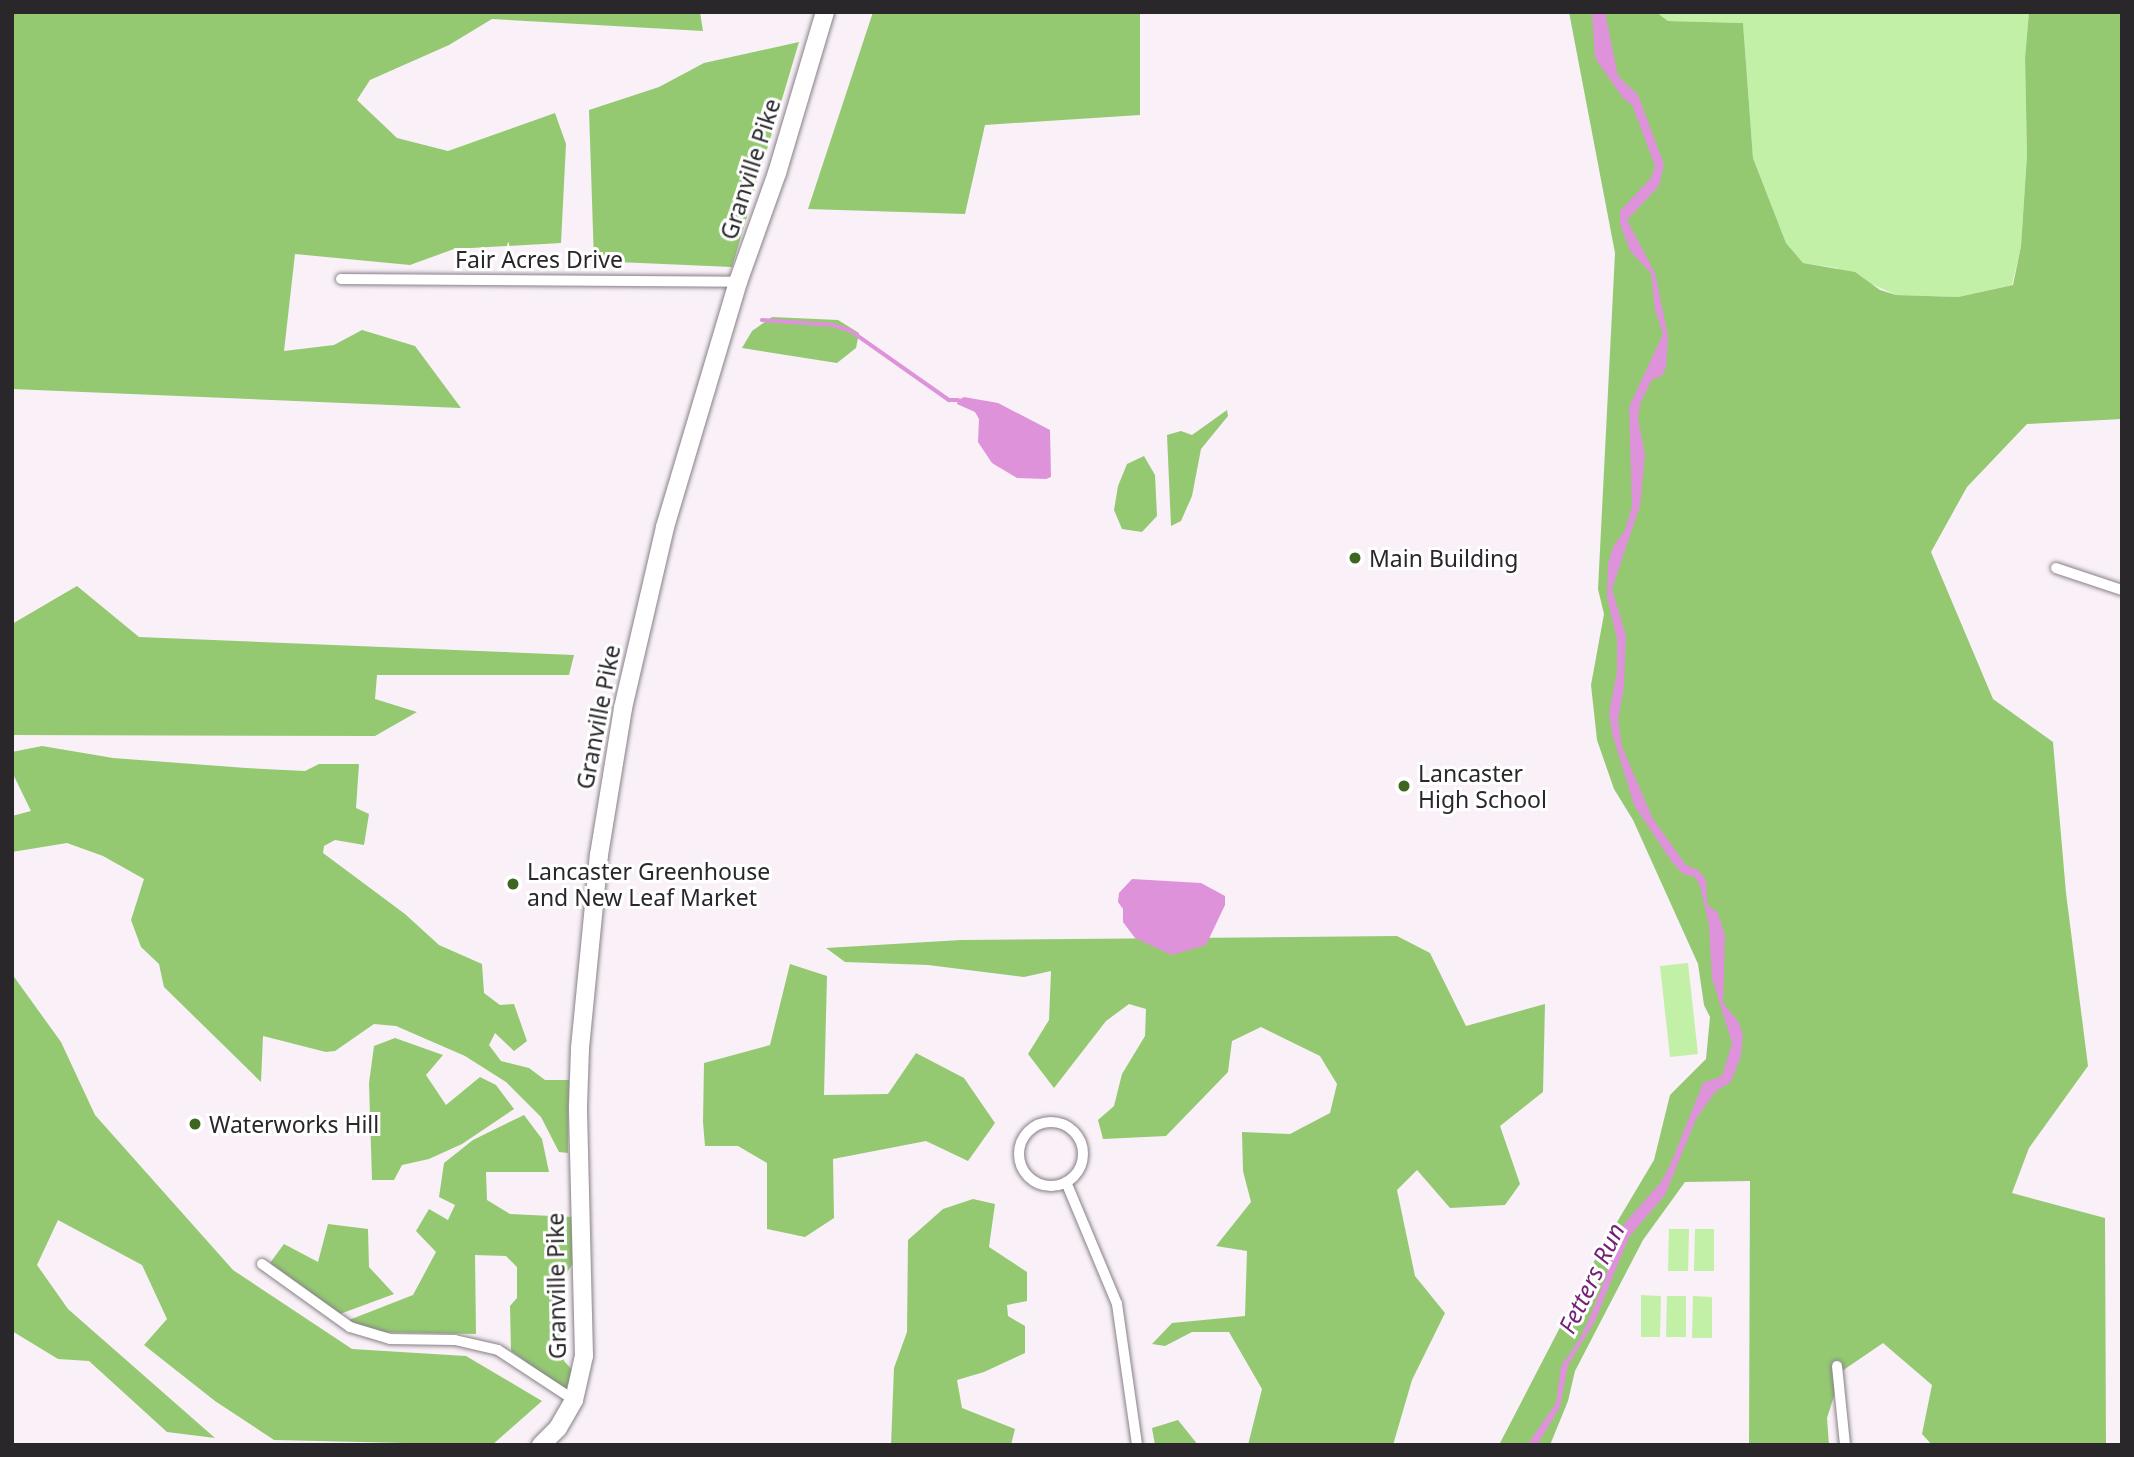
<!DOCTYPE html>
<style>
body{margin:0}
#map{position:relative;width:2134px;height:1457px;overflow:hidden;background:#f9f0f8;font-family:"Noto Sans",sans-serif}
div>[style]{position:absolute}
.green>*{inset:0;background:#c2f0a7}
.forest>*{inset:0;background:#94c972}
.water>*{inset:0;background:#de92da}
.stream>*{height:3.5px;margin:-1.75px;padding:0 1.75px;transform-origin:1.75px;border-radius:1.75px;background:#de92da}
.roads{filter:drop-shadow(0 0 2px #888087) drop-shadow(0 0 2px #888087)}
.minor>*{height:10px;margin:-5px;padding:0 5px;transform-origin:5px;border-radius:5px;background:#fff}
.minor>.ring{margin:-5px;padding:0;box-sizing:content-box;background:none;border:10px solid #fff;border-radius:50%}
.trunk>*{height:18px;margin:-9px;padding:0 9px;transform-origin:9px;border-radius:9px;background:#fff}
.dots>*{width:19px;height:19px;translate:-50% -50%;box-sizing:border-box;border:4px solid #fff;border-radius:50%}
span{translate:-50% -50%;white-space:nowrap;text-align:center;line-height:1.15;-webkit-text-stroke:6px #fff;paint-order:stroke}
.street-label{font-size:23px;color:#2a272a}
.poi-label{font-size:23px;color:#2a272a}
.left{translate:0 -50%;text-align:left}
.water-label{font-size:24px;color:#761d75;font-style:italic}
.frame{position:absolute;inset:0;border:14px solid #2a272a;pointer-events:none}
</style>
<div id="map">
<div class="green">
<i style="clip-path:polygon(1656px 12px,2029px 12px,2025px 58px,2027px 155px,2021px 246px,2012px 285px,1958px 297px,1896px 295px,1836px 268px,1803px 263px,1786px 243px,1753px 158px,1743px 23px,1668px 21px)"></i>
<i style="clip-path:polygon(1688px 963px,1698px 1054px,1670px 1057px,1660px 966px)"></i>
<i style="clip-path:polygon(1669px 1229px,1689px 1229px,1688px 1271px,1668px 1271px)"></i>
<i style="clip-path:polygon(1695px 1229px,1714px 1229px,1714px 1271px,1694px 1271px)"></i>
<i style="clip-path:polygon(1641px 1295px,1661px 1296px,1660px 1337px,1641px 1337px)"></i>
<i style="clip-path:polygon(1667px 1296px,1686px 1296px,1686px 1337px,1666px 1337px)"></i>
<i style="clip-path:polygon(1693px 1296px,1712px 1297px,1712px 1338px,1692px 1338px)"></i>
</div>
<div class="forest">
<i style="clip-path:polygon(12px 12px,700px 12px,703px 31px,492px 19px,449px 45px,370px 80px,357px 100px,397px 138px,448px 151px,555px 113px,566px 144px,561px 243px,454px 249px,410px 265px,295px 254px,284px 351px,334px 345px,362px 330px,415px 346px,461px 408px,12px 389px)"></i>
<i style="clip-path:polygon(873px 12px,1140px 12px,1140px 115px,985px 125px,965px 214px,808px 209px)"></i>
<i style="clip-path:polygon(1569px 12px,1656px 12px,1668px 21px,1743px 23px,1753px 158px,1786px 243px,1803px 263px,1855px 272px,1880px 290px,1896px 295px,1958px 297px,2013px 285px,2021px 246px,2027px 155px,2025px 58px,2029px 12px,2122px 12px,2122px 419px,2027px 424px,1967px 487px,1931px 552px,1993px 699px,2053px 742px,2066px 893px,2088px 1066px,2029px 1148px,2012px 1193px,2105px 1218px,2106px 1445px,1932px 1445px,1922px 1434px,1932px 1385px,1883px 1343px,1842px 1371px,1827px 1418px,1829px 1445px,1749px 1445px,1750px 1181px,1685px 1182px,1643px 1240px,1575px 1371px,1568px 1401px,1550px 1445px,1499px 1445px,1598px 1254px,1654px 1160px,1670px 1095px,1706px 1059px,1710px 1017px,1704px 1005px,1698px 964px,1633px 820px,1614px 789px,1597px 740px,1591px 685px,1604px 614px,1598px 589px,1615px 253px)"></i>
<i style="clip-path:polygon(799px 42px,732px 267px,594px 261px,589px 110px,659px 87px,704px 63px)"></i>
<i style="clip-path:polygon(772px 317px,838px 320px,859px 333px,856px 348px,837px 363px,742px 348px,752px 331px)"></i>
<i style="clip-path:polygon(1227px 410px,1228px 416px,1201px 449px,1192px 496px,1181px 521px,1171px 526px,1167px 435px,1181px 431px,1192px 435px)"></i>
<i style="clip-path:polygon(1144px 456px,1155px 475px,1157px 516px,1142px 532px,1122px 529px,1114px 510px,1118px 486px,1127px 464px)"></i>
<i style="clip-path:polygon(77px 586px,139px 637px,574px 655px,569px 675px,377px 675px,375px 699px,417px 712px,375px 736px,12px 735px,12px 624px)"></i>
<i style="clip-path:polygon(42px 746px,113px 758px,246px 768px,305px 771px,319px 764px,359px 764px,356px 808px,369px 814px,364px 845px,335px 840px,324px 846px,323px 853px,405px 914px,439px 945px,482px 964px,484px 993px,500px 1005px,514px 1004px,527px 1041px,514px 1051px,495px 1033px,489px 1045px,501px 1061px,529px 1068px,545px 1080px,569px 1080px,568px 1153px,559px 1152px,541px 1117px,506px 1082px,465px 1056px,396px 1026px,374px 1024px,335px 1051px,326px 1052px,263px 1036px,261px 1082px,164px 987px,159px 964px,141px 947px,131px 920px,144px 879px,103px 856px,67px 843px,12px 852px,12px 816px,31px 811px,12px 772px,12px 752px)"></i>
<i style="clip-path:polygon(1397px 936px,1430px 953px,1466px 1026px,1545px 1004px,1543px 1092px,1500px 1126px,1520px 1184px,1505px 1205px,1450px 1208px,1417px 1170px,1397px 1190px,1415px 1276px,1445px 1313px,1412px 1380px,1393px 1445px,1248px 1445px,1262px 1389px,1229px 1332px,1192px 1332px,1165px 1346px,1152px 1344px,1172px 1323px,1245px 1316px,1247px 1251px,1216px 1246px,1251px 1202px,1243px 1171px,1242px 1132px,1290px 1134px,1330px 1113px,1337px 1084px,1320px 1056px,1261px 1027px,1232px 1041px,1228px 1072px,1166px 1136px,1103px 1139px,1098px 1120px,1114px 1106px,1122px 1074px,1145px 1036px,1146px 1009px,1129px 1004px,1106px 1021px,1054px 1088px,1028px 1054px,1049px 1020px,1051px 971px,1024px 977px,928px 965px,845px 962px,826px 948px,961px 940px)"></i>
<i style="clip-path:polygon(790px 964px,827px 976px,824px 1095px,888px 1094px,916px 1053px,964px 1078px,995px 1123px,968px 1161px,926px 1141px,833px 1159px,834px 1218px,805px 1237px,767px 1229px,767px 1163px,738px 1146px,705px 1146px,703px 1122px,704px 1063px,770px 1045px)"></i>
<i style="clip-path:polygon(12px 974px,61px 1042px,95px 1115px,233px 1270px,352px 1349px,466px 1356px,542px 1401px,492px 1445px,274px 1440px,215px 1401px,144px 1345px,167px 1319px,142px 1265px,58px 1220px,37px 1265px,68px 1309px,215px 1438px,167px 1432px,89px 1361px,58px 1359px,12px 1331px)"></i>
<i style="clip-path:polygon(395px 1038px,443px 1055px,426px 1075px,446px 1105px,480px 1077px,496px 1085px,514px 1109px,462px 1144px,429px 1159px,402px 1165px,394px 1180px,372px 1180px,369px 1083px,374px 1046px)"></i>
<i style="clip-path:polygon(524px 1115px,542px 1139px,549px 1172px,486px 1172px,487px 1200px,510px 1214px,572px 1217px,573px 1263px,561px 1282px,558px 1318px,564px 1361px,574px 1372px,565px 1390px,511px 1351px,510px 1306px,517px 1298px,517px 1267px,506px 1256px,475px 1255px,476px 1334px,373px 1332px,349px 1320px,413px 1295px,436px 1252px,416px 1231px,429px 1209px,448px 1220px,455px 1205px,439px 1197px,444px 1163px,473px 1140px)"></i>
<i style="clip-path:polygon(973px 1199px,995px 1204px,989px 1247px,1027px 1272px,1027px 1301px,1007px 1305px,1008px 1316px,1025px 1326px,1025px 1353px,984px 1372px,957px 1380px,962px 1408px,1015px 1429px,1011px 1445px,891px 1445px,894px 1368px,907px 1332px,908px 1240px,943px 1209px)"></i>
<i style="clip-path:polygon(328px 1224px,368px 1229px,369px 1267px,394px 1294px,340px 1314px,270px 1263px,284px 1244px,318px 1262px)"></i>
<i style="clip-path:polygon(1178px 1420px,1198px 1445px,1155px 1445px,1152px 1428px)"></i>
</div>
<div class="water">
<i style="clip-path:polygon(1592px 12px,1605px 12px,1618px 76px,1638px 95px,1664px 164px,1659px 186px,1627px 220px,1655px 273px,1668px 336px,1666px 367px,1661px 377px,1652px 379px,1640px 404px,1638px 419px,1645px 454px,1640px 506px,1612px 589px,1626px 636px,1624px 688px,1618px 719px,1622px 747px,1653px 819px,1686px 865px,1698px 870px,1706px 880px,1707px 904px,1718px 913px,1725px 936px,1723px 1003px,1738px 1021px,1743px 1034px,1741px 1056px,1731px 1082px,1716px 1091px,1696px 1119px,1665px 1195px,1629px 1237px,1595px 1321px,1568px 1365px,1560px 1407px,1537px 1445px,1527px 1445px,1556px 1403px,1561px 1366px,1579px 1340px,1589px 1319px,1606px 1276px,1610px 1247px,1624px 1224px,1661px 1182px,1671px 1163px,1703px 1083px,1722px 1076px,1732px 1043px,1712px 978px,1709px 925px,1700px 886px,1695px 877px,1683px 874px,1672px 862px,1634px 805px,1612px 733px,1609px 713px,1617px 672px,1617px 639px,1607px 597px,1608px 564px,1613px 547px,1625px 530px,1632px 507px,1629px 407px,1663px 334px,1655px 310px,1651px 273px,1630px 251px,1620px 223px,1620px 211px,1651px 178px,1655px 166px,1632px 105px,1623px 98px,1595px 58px)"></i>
<i style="clip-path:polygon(964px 397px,998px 403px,1050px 430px,1051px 477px,1046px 479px,1017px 478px,992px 463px,978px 442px,979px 419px,975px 412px,957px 404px,958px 400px)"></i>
<i style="clip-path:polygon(1132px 879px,1201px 883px,1225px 896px,1225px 905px,1206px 945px,1172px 955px,1135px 938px,1123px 922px,1123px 909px,1118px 902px,1119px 893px)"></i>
</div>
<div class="stream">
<i style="left:762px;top:320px;width:71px;rotate:4deg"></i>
<i style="left:833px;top:325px;width:19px;rotate:18deg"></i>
<i style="left:851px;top:331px;width:120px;rotate:35.1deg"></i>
<i style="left:949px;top:400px;width:9px"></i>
</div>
<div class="roads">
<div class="minor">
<i style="left:341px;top:279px;width:397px;rotate:0.4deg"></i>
<i style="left:2056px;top:568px;width:70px;rotate:18.4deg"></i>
<i class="ring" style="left:1019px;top:1122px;width:54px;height:54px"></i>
<i style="left:1066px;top:1182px;width:132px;rotate:67.3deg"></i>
<i style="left:1117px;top:1304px;width:142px;rotate:81.9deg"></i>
<i style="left:262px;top:1264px;width:108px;rotate:35.6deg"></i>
<i style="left:350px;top:1327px;width:42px;rotate:16.7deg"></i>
<i style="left:390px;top:1339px;width:65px;rotate:0.9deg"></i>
<i style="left:455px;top:1340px;width:44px;rotate:13.1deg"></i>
<i style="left:498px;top:1350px;width:91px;rotate:33.3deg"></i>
<i style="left:1837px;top:1366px;width:79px;rotate:84.2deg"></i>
</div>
<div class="trunk">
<i style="left:541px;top:1445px;width:24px;rotate:-45deg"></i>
<i style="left:558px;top:1428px;width:32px;rotate:-60deg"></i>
<i style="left:574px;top:1400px;width:45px;rotate:-77.2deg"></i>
<i style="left:584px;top:1356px;width:250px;rotate:-91.4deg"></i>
<i style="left:578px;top:1106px;width:58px;rotate:-88deg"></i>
<i style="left:580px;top:1048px;width:194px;rotate:-84.4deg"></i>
<i style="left:599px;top:855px;width:149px;rotate:-80.7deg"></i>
<i style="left:623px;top:708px;width:186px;rotate:-76.9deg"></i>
<i style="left:665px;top:527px;width:256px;rotate:-73.4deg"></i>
<i style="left:738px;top:282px;width:116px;rotate:-70.3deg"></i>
<i style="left:777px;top:173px;width:168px;rotate:-73.4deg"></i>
</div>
</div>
<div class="dots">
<i style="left:1355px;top:558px;background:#3e6621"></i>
<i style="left:1404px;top:786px;background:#3e6621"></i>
<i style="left:513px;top:884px;background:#3e6621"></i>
<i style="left:195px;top:1124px;background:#3e6621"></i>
</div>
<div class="street-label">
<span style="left:750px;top:169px;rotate:-72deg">Granville Pike</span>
<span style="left:539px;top:259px">Fair Acres Drive</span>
<span style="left:598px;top:717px;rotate:-79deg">Granville Pike</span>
<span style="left:556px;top:1286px;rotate:-91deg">Granville Pike</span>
</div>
<div class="poi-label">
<span class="left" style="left:1369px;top:558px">Main Building</span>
<span class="left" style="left:1418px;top:786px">Lancaster<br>High School</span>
<span class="left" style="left:527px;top:884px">Lancaster Greenhouse<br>and New Leaf Market</span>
<span class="left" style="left:209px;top:1124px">Waterworks Hill</span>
</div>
<div class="water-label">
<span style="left:1591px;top:1278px;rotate:-64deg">Fetters Run</span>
</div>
<div class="frame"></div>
</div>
